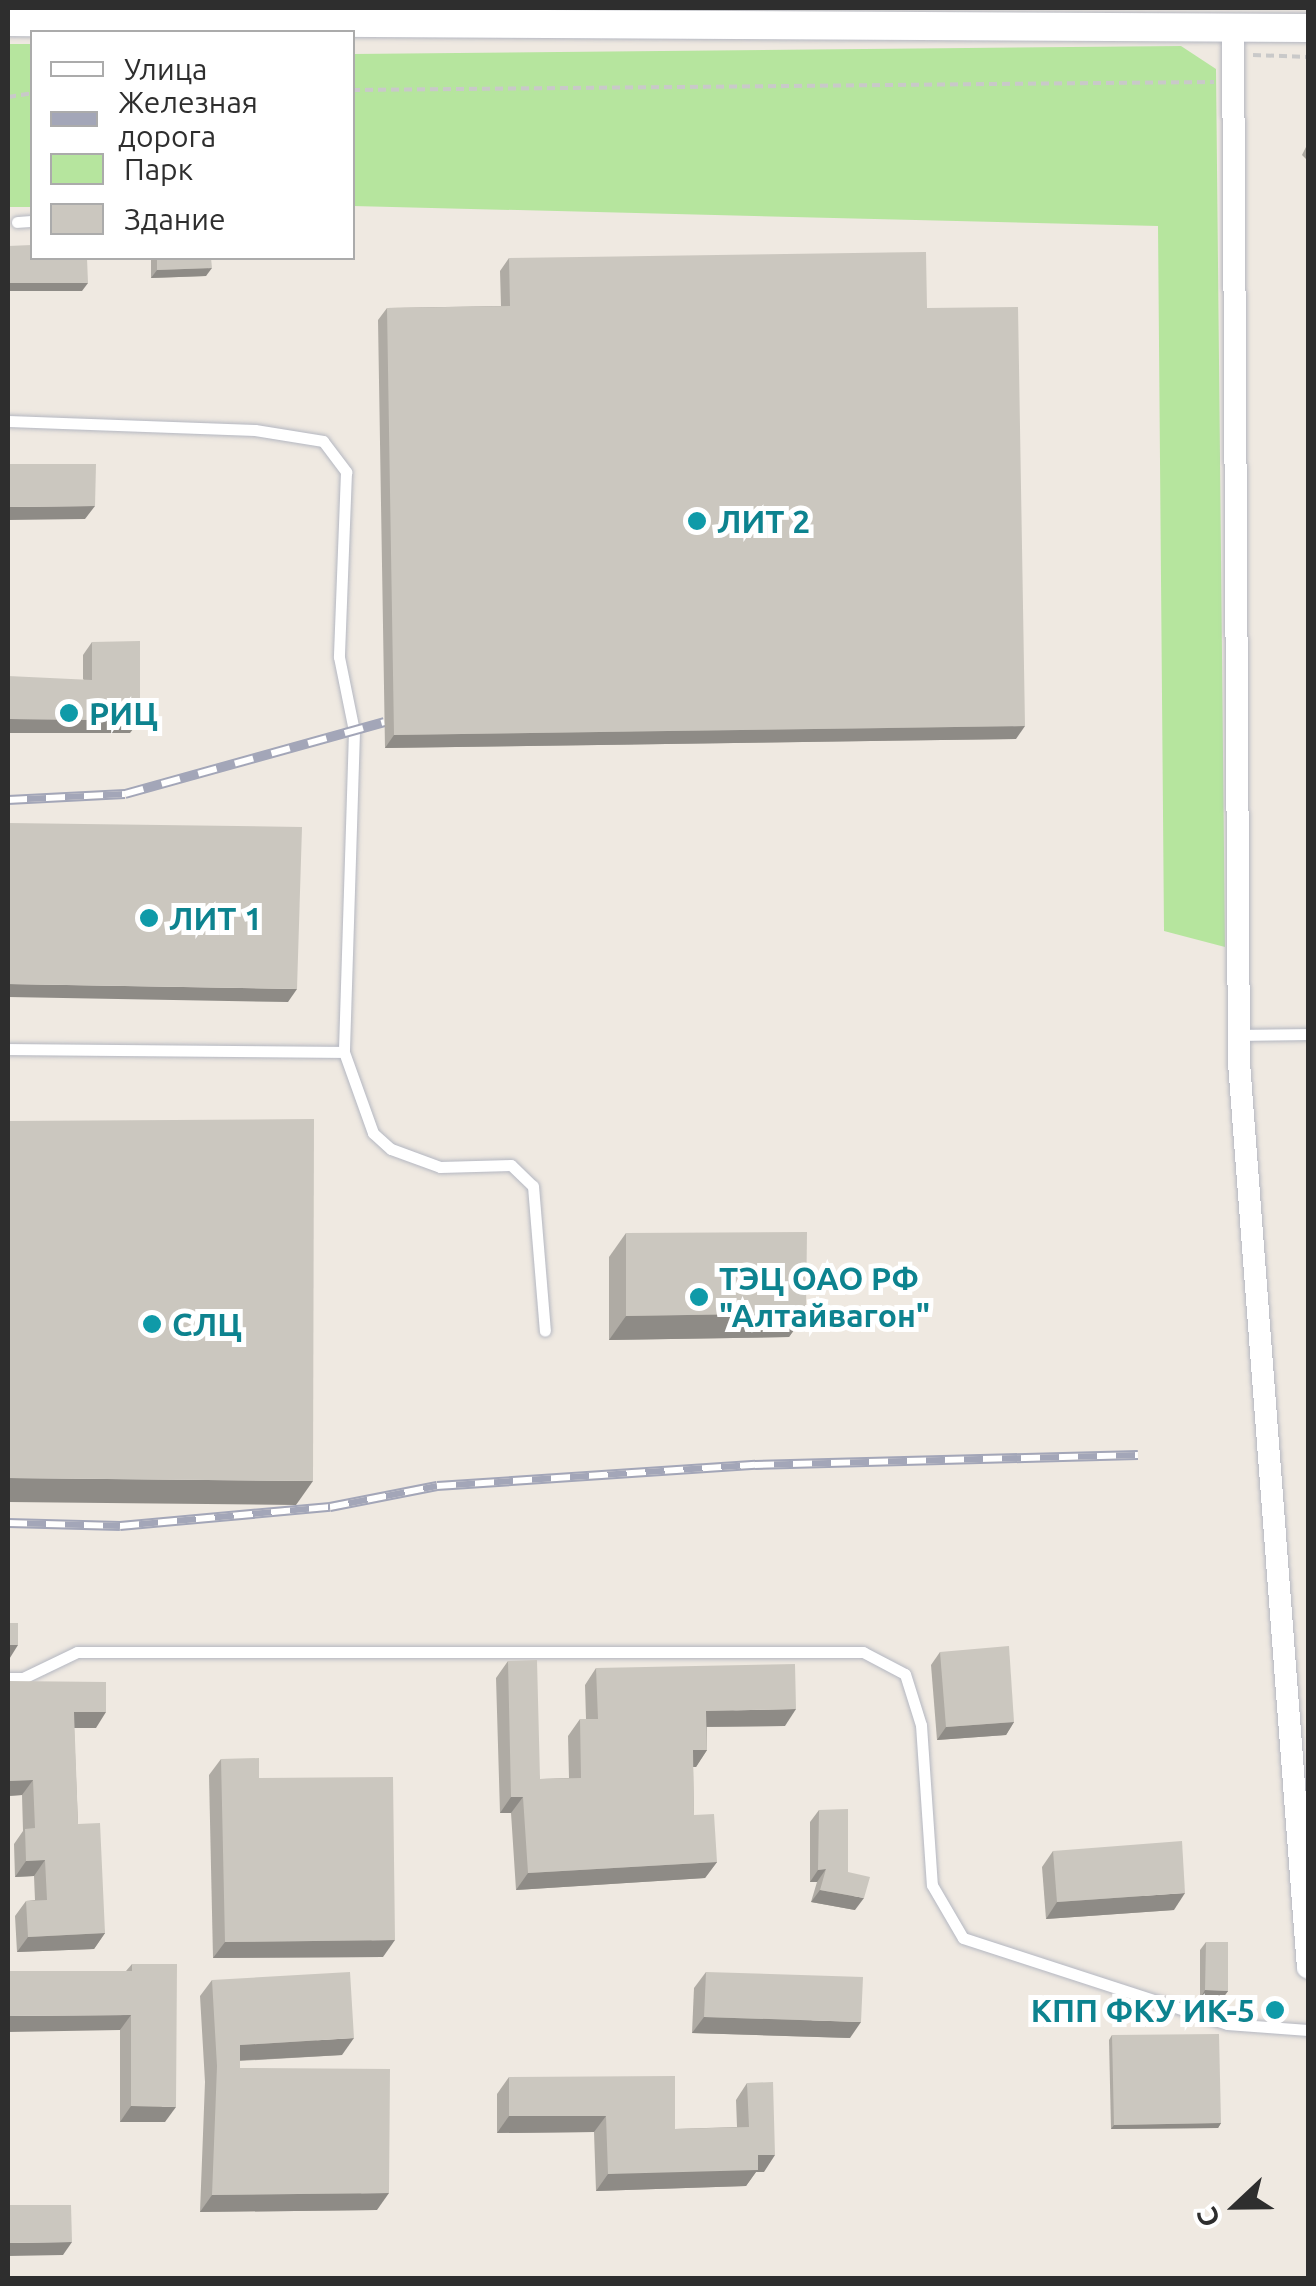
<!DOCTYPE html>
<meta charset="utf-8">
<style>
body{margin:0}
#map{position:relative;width:1316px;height:2286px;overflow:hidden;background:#efe9e1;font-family:Ubuntu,sans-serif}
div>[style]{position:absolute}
.green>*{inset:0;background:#b6e59e}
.path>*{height:4px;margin-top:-2px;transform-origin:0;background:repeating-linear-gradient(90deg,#c9c9c9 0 8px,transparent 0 13px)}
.roads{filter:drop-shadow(0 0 2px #b4b7c1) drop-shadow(0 0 2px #b4b7c1)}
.service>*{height:11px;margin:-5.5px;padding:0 5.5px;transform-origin:5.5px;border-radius:5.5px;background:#fff}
.minor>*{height:22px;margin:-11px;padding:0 11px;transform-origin:11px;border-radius:11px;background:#fff}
.tertiary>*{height:28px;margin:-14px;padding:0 14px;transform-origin:14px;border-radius:14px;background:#fff}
.secondary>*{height:32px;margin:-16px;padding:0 16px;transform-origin:16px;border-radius:16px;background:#fff}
.rail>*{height:10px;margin-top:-5px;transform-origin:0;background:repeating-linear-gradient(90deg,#fff 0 19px,#a3a6b8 0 38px);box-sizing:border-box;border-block:2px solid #a3a6b8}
.wall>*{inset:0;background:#afaba4}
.shaded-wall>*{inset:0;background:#8e8b86}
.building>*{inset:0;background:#cbc7bf}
.dots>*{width:28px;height:28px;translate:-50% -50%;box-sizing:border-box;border:5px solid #fff;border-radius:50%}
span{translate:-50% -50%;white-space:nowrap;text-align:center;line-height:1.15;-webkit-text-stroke:10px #fff;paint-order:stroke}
.culture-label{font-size:32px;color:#0d838f;font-weight:700}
.left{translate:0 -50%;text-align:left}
.right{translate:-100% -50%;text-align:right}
.frame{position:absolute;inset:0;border:10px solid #2e2e2e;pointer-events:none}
.legend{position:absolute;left:30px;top:30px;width:325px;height:230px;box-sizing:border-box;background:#fff;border:2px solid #ababab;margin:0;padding:12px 18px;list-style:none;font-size:30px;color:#2e2e2e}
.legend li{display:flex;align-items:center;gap:20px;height:50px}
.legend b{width:50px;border:2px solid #ababab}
.north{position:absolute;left:1186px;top:2156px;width:100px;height:100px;-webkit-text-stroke:8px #fff;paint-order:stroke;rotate:248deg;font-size:28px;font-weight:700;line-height:40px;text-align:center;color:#2e2e2e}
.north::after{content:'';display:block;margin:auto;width:35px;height:45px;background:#2e2e2e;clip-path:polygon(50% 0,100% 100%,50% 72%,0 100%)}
</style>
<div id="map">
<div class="green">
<i style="clip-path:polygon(8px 44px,32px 44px,32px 207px,8px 207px)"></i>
<i style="clip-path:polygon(1181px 46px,1216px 69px,1225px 947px,1164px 931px,1158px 226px,353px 206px,353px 54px)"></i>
</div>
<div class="path">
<i style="left:1253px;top:55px;width:55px;rotate:2.1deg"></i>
<i style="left:352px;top:90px;width:862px;rotate:-0.53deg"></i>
<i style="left:8px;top:97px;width:24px;rotate:-9deg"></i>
</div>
<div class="roads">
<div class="service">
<i style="left:17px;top:222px;width:15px;rotate:-4deg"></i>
<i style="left:8px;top:421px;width:247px;rotate:2.1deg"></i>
<i style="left:255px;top:430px;width:69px;rotate:9.2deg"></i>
<i style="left:323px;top:441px;width:39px;rotate:53deg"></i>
<i style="left:346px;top:472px;width:185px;rotate:92.2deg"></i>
<i style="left:339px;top:657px;width:76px;rotate:78.5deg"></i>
<i style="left:354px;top:731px;width:321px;rotate:91.8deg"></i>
<i style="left:344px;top:1052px;width:336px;rotate:-179.5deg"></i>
<i style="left:1239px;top:1035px;width:69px;rotate:-0.8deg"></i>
<i style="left:344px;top:1052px;width:86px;rotate:70.3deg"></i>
<i style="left:373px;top:1133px;width:24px;rotate:42deg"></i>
<i style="left:391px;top:1149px;width:52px;rotate:20.2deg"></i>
<i style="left:440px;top:1167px;width:71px;rotate:-1.6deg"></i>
<i style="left:511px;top:1165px;width:30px;rotate:44deg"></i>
<i style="left:533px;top:1186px;width:145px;rotate:85.3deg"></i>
<i style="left:8px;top:1678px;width:15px"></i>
<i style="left:23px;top:1678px;width:60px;rotate:-25.7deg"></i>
<i style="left:77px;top:1652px;width:786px"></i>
<i style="left:863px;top:1652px;width:47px;rotate:27.6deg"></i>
<i style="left:905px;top:1674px;width:53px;rotate:72.6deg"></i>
<i style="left:921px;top:1725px;width:160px;rotate:86.1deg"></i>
<i style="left:932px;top:1885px;width:61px;rotate:59.7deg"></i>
<i style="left:963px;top:1938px;width:278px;rotate:18deg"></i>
<i style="left:1227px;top:2024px;width:81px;rotate:4.2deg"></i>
</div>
<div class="minor">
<i style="left:1233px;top:28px;width:1035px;rotate:89.67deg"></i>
<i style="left:1239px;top:1063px;width:907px;rotate:85.64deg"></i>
</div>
<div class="tertiary">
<i style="left:195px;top:22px;width:1113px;rotate:0.31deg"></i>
</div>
<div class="secondary">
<i style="left:8px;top:20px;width:187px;rotate:0.6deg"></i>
<i style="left:195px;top:22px;width:14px;rotate:-86deg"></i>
</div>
</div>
<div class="rail">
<i style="left:8px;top:800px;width:117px;rotate:-2.9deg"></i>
<i style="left:125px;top:794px;width:269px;rotate:-15.5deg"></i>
<i style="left:8px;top:1523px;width:112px;rotate:1.5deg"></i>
<i style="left:120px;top:1526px;width:211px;rotate:-5.2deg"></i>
<i style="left:330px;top:1507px;width:109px;rotate:-11.1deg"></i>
<i style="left:437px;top:1486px;width:319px;rotate:-3.8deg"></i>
<i style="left:755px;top:1465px;width:383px;rotate:-1.5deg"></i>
</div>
<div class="wall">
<i style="clip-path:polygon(1308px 143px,1308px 161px,1302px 155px)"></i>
<i style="clip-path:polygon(151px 258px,211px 258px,206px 276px,151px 278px)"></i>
<i style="clip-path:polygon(509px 258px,927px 308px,1016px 739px,385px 748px,378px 320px,387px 308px,501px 306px,500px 271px)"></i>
<i style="clip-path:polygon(92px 642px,130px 733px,83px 679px,83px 655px)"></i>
<i style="clip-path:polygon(626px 1233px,806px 1313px,789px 1337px,609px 1340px,609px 1257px)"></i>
<i style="clip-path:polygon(940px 1652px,1014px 1722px,1006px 1735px,937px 1740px,931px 1665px)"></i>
<i style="clip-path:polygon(508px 1661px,540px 1779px,569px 1778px,568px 1736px,580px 1719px,586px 1719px,585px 1685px,596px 1668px,785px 1726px,707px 1727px,707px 1750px,696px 1767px,693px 1767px,694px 1815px,717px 1862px,705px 1878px,516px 1890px,511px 1813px,500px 1813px,496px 1678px)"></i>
<i style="clip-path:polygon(8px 1681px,96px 1728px,74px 1728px,78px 1824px,105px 1933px,94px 1949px,17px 1952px,15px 1916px,26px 1901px,35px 1900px,34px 1876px,15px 1877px,14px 1844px,23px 1831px,22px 1795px,8px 1796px)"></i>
<i style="clip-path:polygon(221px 1759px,259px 1778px,383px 1957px,213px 1958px,209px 1775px)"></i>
<i style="clip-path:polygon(819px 1810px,848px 1872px,855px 1910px,811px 1902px,817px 1882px,810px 1882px,810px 1822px)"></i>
<i style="clip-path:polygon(1053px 1851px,1174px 1910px,1046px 1919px,1042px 1867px)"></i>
<i style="clip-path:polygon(1206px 1942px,1228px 1991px,1222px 1999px,1200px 1999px,1200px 1950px)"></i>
<i style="clip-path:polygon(132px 1964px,165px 2122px,120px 2122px,120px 2030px,126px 1971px)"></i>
<i style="clip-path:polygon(706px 1972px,850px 2038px,692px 2033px,694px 1988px)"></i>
<i style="clip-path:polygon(212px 1980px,342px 2055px,240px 2061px,240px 2068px,377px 2210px,200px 2212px,205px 2082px,200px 1996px)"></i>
<i style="clip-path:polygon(1112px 2035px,1221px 2123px,1218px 2128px,1111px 2129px,1109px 2040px)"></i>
<i style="clip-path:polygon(509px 2077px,675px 2129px,737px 2127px,736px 2100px,747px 2083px,764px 2172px,756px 2172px,746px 2186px,596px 2191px,594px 2132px,497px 2133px,497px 2094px)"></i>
</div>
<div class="shaded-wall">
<i style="clip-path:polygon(212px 268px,206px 276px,151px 278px,157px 270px)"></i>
<i style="clip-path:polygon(8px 283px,88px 283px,82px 291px,8px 291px)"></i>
<i style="clip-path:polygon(95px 506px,85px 519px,8px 520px,8px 507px)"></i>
<i style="clip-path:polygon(8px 719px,140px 720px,130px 733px,8px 733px)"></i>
<i style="clip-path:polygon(1025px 726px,1016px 739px,385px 748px,394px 735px)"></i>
<i style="clip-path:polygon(8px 984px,297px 989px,288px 1002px,8px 997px)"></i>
<i style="clip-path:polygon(806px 1313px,789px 1337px,609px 1340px,626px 1316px)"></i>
<i style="clip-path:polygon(8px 1478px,313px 1481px,296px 1505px,8px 1502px)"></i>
<i style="clip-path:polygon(8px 1645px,18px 1645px,8px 1661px)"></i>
<i style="clip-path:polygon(796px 1709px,785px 1726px,695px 1727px,706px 1711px)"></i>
<i style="clip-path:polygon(74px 1712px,106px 1712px,96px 1728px,63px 1728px)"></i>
<i style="clip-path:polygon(1014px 1722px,1006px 1735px,937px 1740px,946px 1727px)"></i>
<i style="clip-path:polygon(693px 1750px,707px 1750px,696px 1767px,681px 1767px)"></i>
<i style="clip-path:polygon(33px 1780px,22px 1795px,8px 1796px,8px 1781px)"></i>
<i style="clip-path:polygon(511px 1797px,523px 1797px,511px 1813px,500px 1813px)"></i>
<i style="clip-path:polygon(45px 1860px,34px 1876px,15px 1877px,26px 1861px)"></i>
<i style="clip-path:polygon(717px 1862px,705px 1878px,516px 1890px,528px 1873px)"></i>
<i style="clip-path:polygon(826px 1869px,817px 1882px,810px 1882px,818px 1870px)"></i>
<i style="clip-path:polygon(820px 1890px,864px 1898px,855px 1910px,811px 1902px)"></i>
<i style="clip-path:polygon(1185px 1893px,1174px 1910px,1046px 1919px,1057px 1902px)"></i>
<i style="clip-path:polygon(105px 1933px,94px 1949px,17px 1952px,28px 1937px)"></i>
<i style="clip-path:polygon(395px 1940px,383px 1957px,213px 1958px,225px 1942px)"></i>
<i style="clip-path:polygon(1205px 1990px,1228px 1991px,1222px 1999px,1200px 1999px)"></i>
<i style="clip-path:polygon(131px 2015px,120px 2030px,8px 2032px,8px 2016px)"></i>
<i style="clip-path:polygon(704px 2017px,861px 2022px,850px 2038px,692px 2033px)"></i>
<i style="clip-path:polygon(354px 2038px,342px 2055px,228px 2061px,240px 2045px)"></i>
<i style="clip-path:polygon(131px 2106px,176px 2107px,165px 2122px,120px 2122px)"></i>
<i style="clip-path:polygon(509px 2116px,606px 2116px,594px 2132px,497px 2133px)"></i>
<i style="clip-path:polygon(1221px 2123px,1218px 2128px,1111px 2129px,1114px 2125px)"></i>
<i style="clip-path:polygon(758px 2155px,775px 2155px,764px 2172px,756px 2172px,746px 2186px,596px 2191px,608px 2174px)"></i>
<i style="clip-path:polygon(389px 2193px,377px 2210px,200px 2212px,212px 2195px)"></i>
<i style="clip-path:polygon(72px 2242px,63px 2255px,8px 2256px,8px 2243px)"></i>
</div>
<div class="building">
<i style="clip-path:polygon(32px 245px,32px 258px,87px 258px,88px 283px,8px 283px,8px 246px)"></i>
<i style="clip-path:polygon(926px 252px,927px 308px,1018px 307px,1025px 726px,394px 735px,387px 308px,510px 306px,509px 258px)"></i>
<i style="clip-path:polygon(157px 258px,211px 258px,212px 268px,157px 270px)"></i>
<i style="clip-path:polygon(8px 464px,96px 464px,95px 506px,8px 507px)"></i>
<i style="clip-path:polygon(140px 641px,140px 720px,8px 719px,8px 676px,92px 680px,92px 642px)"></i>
<i style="clip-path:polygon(8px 823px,302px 827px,297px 989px,8px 984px)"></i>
<i style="clip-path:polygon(314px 1119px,313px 1481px,8px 1478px,8px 1121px)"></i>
<i style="clip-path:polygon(807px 1232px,806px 1313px,626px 1316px,626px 1233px)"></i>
<i style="clip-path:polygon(8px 1623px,18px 1623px,18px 1645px,8px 1645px)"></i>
<i style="clip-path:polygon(1009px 1646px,1014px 1722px,946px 1727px,940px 1652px)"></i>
<i style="clip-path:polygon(537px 1660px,540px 1779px,581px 1778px,580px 1719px,598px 1719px,596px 1668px,795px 1664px,796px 1709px,706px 1711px,707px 1750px,693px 1750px,694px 1815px,714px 1814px,717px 1862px,528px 1873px,523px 1797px,511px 1797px,508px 1661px)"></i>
<i style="clip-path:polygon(8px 1681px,106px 1682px,106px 1712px,74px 1712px,78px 1824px,100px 1823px,105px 1933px,28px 1937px,26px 1901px,47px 1900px,45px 1860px,26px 1861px,25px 1829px,35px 1828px,33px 1780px,8px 1781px)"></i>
<i style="clip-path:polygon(259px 1758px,259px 1778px,393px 1777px,395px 1940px,225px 1942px,221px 1759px)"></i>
<i style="clip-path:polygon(848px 1809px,848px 1872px,870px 1877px,864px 1898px,820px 1890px,826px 1869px,818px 1870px,819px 1810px)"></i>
<i style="clip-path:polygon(1182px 1841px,1185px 1893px,1057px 1902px,1053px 1851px)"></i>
<i style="clip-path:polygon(1206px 1942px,1228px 1942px,1228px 1991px,1205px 1990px)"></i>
<i style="clip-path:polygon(132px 1964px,177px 1964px,176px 2107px,131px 2106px,131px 2015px,8px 2016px,8px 1971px,132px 1971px)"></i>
<i style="clip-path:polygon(350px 1972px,354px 2038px,240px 2045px,240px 2068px,390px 2069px,389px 2193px,212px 2195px,217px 2066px,212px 1980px)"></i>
<i style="clip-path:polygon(706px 1972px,863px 1977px,861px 2022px,704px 2017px)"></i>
<i style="clip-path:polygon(1219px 2034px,1221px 2123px,1114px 2125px,1112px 2035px)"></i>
<i style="clip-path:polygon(675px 2076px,675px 2129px,749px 2127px,747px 2083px,773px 2082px,775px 2155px,758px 2155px,758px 2170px,608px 2174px,606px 2116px,509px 2116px,509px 2077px)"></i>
<i style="clip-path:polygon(8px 2205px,71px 2205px,72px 2242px,8px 2243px)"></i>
</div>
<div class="dots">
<i style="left:697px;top:521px;background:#0f9aa8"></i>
<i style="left:69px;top:713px;background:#0f9aa8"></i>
<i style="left:149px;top:918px;background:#0f9aa8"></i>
<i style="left:699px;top:1297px;background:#0f9aa8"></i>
<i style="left:152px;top:1324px;background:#0f9aa8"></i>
<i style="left:1275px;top:2010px;background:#0f9aa8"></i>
</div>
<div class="culture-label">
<span class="left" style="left:717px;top:521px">ЛИТ 2</span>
<span class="left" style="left:89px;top:713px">РИЦ</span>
<span class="left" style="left:169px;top:918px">ЛИТ 1</span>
<span class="left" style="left:719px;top:1297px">ТЭЦ ОАО РФ<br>"Алтайвагон"</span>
<span class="left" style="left:172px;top:1324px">СЛЦ</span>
<span class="right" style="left:1255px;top:2010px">КПП ФКУ ИК-5</span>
</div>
<div class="frame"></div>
<ul class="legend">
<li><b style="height:12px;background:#fff"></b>Улица</li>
<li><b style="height:12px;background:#a3a6b8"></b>Железная дорога</li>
<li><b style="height:28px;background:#b6e59e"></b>Парк</li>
<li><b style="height:28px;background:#cbc7bf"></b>Здание</li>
</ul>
<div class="north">С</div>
</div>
